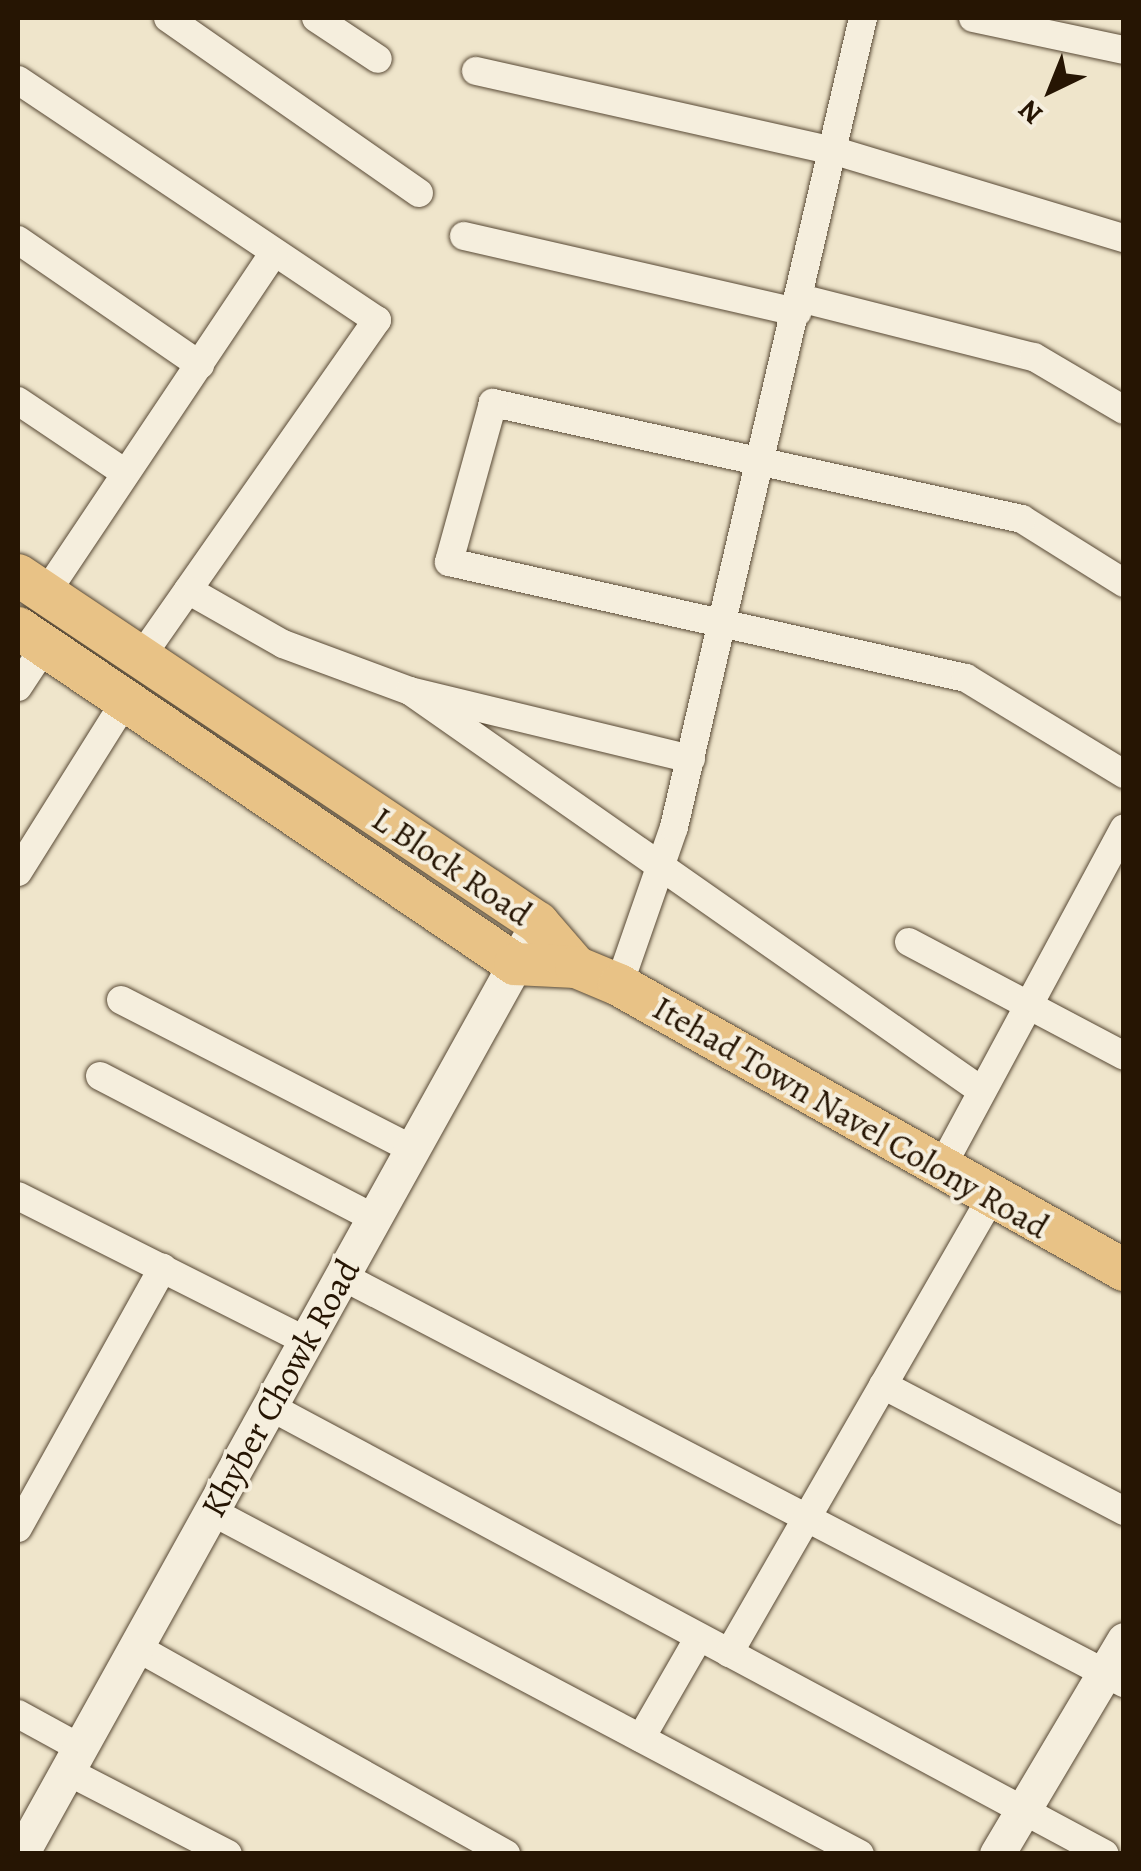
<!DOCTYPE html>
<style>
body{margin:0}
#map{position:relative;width:1141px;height:1871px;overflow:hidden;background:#efe5cb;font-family:Alegreya,serif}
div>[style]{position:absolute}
.roads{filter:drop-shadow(0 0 2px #584935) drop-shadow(0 0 2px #584935)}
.minor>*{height:28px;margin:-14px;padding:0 14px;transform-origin:14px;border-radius:14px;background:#f5eedd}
.tertiary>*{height:35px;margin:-17.5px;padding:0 17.5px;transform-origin:17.5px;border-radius:17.5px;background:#f5eedd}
.primary>*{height:42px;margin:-21px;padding:0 21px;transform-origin:21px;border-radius:21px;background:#e8c286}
span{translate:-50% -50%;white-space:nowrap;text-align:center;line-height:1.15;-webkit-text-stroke:8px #f5eedd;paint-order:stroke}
.street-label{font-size:35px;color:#261503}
.frame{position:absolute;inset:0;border:20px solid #261503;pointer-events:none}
.north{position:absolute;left:1001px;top:40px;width:100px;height:100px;-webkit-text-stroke:8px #f5eedd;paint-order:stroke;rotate:223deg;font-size:28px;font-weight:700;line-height:40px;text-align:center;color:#261503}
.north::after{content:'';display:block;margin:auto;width:35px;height:45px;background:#261503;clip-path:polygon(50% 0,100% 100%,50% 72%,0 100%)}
</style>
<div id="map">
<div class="roads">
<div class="minor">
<i style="left:168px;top:18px;width:306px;rotate:34.9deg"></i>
<i style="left:316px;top:18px;width:74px;rotate:33.5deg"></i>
<i style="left:973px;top:18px;width:154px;rotate:12deg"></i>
<i style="left:476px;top:71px;width:368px;rotate:12.6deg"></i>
<i style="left:835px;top:151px;width:302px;rotate:16.8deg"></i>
<i style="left:18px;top:80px;width:432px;rotate:33.8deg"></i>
<i style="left:377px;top:320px;width:413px;rotate:125deg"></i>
<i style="left:464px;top:236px;width:342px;rotate:12.9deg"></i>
<i style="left:18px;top:240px;width:221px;rotate:34.5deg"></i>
<i style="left:800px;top:298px;width:241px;rotate:14.2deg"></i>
<i style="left:1034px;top:357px;width:104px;rotate:30.5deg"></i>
<i style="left:18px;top:401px;width:125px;rotate:33.9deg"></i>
<i style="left:1124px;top:583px;width:120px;rotate:-147.9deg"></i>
<i style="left:1022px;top:519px;width:542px;rotate:-167.63deg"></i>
<i style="left:493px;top:403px;width:165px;rotate:105.5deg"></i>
<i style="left:449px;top:562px;width:530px;rotate:12.65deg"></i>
<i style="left:966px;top:678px;width:185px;rotate:31.3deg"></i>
<i style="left:188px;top:590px;width:109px;rotate:29.6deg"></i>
<i style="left:283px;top:644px;width:135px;rotate:20.3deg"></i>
<i style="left:46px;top:593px;width:409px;rotate:-56.2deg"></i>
<i style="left:18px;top:687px;width:49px;rotate:-56.6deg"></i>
<i style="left:691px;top:759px;width:289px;rotate:-166.4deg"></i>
<i style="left:410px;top:691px;width:698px;rotate:34.97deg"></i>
<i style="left:18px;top:872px;width:203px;rotate:-57.9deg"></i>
<i style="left:909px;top:942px;width:243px;rotate:27.9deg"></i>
<i style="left:619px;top:985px;width:167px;rotate:-70.8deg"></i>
<i style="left:674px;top:827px;width:831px;rotate:-76.85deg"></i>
<i style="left:121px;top:1000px;width:327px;rotate:27.1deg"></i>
<i style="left:100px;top:1076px;width:309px;rotate:27.4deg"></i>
<i style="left:940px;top:1170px;width:388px;rotate:-61.7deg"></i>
<i style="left:18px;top:1196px;width:322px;rotate:26.7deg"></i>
<i style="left:342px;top:1276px;width:882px;rotate:27.5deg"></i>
<i style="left:883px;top:1385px;width:272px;rotate:27.6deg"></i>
<i style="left:269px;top:1406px;width:948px;rotate:28.19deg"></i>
<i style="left:211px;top:1511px;width:734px;rotate:27.86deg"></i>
<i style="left:18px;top:1528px;width:298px;rotate:-60.9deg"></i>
<i style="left:136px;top:1647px;width:424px;rotate:29.2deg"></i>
<i style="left:729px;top:1653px;width:525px;rotate:-60.07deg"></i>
<i style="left:18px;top:1714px;width:71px;rotate:28.7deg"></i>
<i style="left:641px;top:1738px;width:116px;rotate:-60.1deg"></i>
<i style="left:67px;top:1771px;width:181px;rotate:27.3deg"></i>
</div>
<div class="tertiary">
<i style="left:21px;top:1854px;width:1044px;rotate:-60.96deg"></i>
<i style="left:997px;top:1854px;width:249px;rotate:-59.3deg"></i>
</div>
<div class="primary">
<i style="left:18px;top:575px;width:626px;rotate:33.79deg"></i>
<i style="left:538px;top:923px;width:58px;rotate:49.2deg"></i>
<i style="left:18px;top:628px;width:600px;rotate:34.06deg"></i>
<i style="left:515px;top:964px;width:61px;rotate:2.8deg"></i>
<i style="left:576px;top:967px;width:47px;rotate:22.7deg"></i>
<i style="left:619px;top:985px;width:580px;rotate:29.44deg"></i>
</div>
</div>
<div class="street-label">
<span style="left:452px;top:866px;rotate:34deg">L Block Road</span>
<span style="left:851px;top:1117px;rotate:30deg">Itehad Town Navel Colony Road</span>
<span style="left:280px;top:1388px;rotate:-61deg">Khyber Chowk Road</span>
</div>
<div class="frame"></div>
<div class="north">N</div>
</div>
